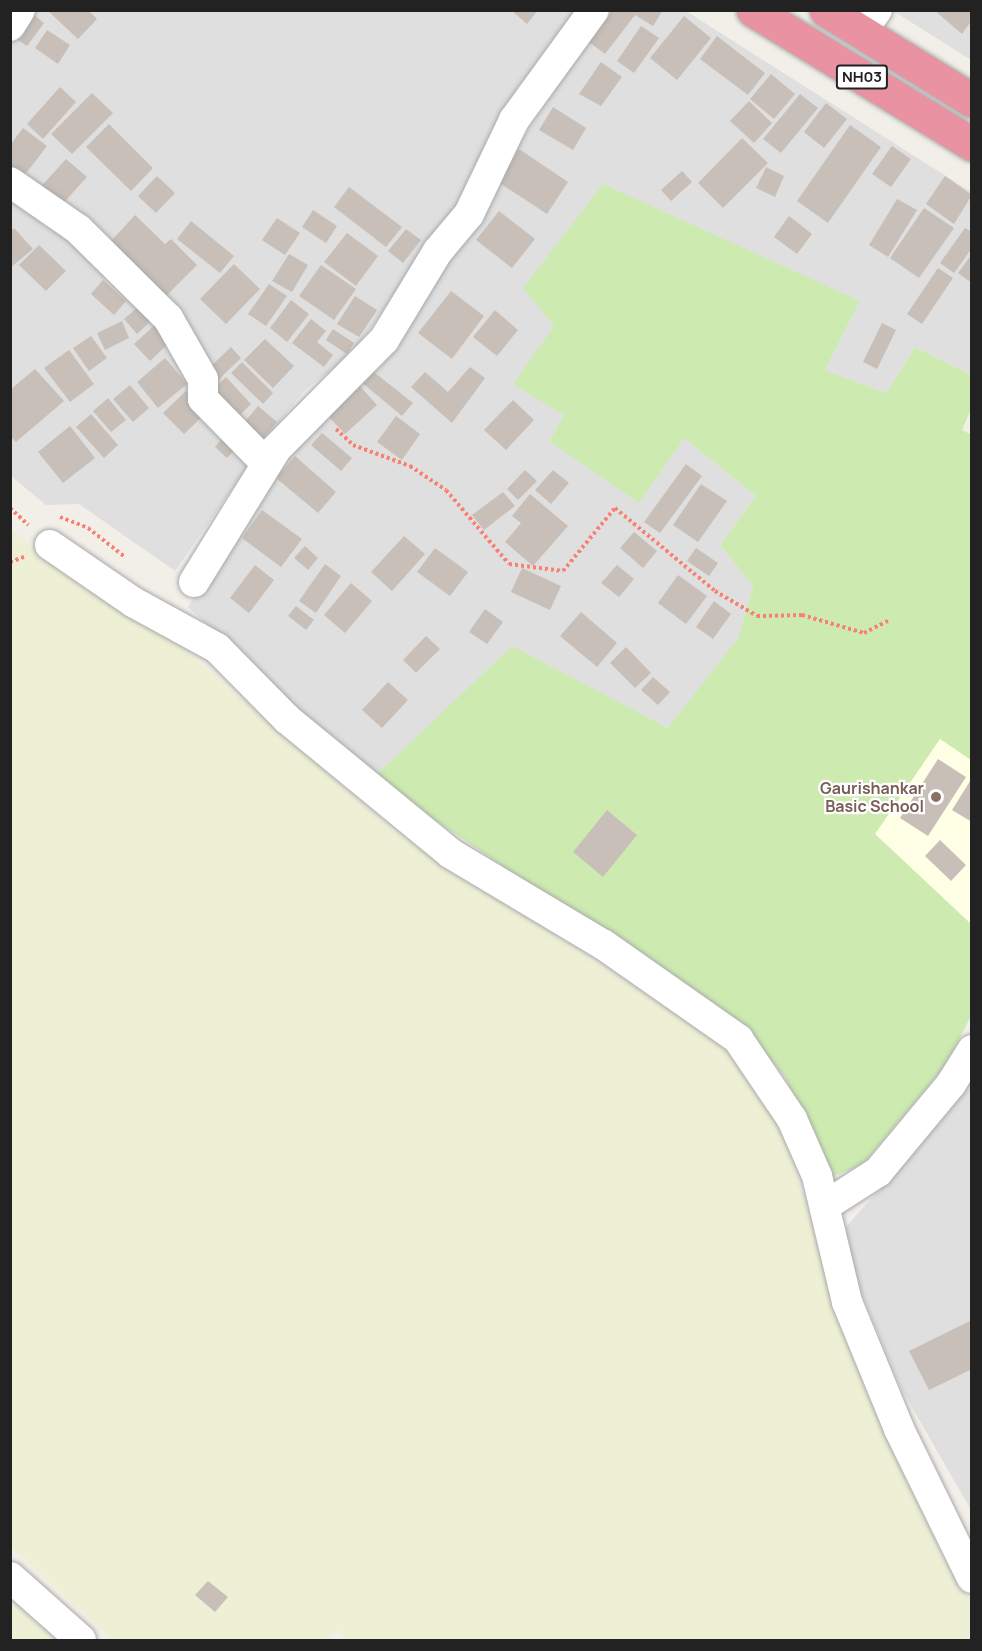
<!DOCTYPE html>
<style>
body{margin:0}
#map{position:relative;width:982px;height:1651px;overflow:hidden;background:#f2efe9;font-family:Manrope,sans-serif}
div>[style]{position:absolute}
.residential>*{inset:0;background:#e0dfdf}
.education>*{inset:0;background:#ffffe5}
.farmland>*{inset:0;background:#eef0d5}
.grass>*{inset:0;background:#cdebb0}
.building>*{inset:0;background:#c7bfb8}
.path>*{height:4px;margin-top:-2px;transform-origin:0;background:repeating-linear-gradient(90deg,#fa8072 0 3px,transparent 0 6px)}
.roads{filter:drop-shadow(0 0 2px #a9a9a9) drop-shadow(0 0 2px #a9a9a9)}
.street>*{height:30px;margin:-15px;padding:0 15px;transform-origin:15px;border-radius:15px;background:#fff}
.highway>*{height:33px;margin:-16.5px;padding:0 16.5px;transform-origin:16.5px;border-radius:16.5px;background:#e892a2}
.dots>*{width:16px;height:16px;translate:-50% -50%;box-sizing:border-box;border:3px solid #fff;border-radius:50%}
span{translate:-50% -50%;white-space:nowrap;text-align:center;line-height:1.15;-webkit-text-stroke:4.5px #fff;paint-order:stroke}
.shield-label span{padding:2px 4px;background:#fff;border:2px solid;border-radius:4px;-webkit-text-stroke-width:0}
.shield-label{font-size:15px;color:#222;font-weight:700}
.education-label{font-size:16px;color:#785e54;font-weight:700}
.right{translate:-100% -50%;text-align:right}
.frame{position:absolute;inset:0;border:12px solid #222;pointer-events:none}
</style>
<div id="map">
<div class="residential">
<i style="clip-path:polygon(10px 11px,584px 11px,517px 88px,455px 210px,352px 354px,306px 389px,282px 418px,175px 571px,79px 504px,46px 505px,11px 476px)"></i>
<i style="clip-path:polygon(608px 11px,686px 11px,971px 192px,971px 375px,915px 347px,886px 393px,825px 370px,860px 301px,554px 326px,564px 415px,549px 441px,683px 437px,756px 496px,720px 545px,753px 586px,738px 638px,669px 728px,615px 702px,373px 778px,188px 607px,277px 463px,496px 177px)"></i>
<i style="clip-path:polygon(892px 11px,971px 11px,971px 60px,898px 14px)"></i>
<i style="clip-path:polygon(971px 1071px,971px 1510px,902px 1390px,838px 1236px,950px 1110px)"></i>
</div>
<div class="education">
<i style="clip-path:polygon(940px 738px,971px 760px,971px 924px,875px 834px)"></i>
</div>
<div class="farmland">
<i style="clip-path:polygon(11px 529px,79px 585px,175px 641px,394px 831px,724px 1044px,781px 1127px,860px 1376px,943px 1559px,971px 1602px,971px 1640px,346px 1640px,339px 1630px,324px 1640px,112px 1640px,11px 1547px)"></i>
<i style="clip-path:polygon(10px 1601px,11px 1601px,54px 1640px,11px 1640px)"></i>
</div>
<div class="grass">
<i style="clip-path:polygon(603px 184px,860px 301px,825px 370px,886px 393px,915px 347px,971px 375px,971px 409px,962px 430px,972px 435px,971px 760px,940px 739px,875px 834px,971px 924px,971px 1016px,945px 1066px,863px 1164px,834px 1176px,785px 1077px,748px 1032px,373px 778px,512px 646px,668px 728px,738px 638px,753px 586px,720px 545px,756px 496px,684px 438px,639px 503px,549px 441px,564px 415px,513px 384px,554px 326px,523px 288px)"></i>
</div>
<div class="building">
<i style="clip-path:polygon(47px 10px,88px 10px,97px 19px,78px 39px)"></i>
<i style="clip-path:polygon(511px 10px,538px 10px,527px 24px)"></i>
<i style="clip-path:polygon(613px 10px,663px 10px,653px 26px,635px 15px,605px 54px,589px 42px)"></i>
<i style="clip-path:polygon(934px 10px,972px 10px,972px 20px,962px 34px)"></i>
<i style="clip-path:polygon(29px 11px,44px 23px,27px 46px,11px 35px)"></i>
<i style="clip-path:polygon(684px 16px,711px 38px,677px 80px,650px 58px)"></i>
<i style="clip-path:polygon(641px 26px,659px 38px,634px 73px,617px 61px)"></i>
<i style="clip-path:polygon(47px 30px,70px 45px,58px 64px,35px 48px)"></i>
<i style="clip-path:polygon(717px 36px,765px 73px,748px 95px,700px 59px)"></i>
<i style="clip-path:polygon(601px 62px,622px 77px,601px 106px,579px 94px)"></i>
<i style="clip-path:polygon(771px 74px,795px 94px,774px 119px,750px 99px)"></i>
<i style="clip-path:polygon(60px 87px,76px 102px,43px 139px,27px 124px)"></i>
<i style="clip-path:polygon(92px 93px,113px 113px,72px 154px,51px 134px)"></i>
<i style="clip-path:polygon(800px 94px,818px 108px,781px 153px,763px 139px)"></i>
<i style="clip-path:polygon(749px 101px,772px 123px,754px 143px,730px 121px)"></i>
<i style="clip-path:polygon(826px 103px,847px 119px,824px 148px,804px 132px)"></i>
<i style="clip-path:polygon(553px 107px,586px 128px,573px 150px,539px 130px)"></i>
<i style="clip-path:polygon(109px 124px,153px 168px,131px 191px,86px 147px)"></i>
<i style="clip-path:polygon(850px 125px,881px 147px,828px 223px,797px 201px)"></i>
<i style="clip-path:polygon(23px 128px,47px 146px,20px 181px,10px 174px,10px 145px)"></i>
<i style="clip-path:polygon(742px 138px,768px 163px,723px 208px,698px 183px)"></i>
<i style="clip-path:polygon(892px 146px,911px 159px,891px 187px,872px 174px)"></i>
<i style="clip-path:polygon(519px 149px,568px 182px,547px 214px,498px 182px)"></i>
<i style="clip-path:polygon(66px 159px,87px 177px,58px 209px,37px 191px)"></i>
<i style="clip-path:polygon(766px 167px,784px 176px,775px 197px,756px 188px)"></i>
<i style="clip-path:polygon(682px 171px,692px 182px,671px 201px,661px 190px)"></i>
<i style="clip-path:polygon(157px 176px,175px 193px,156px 213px,138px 196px)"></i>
<i style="clip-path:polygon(945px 176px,972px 195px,954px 224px,926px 204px)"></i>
<i style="clip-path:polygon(349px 187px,402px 227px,386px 247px,334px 207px)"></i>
<i style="clip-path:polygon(897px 199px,917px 210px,888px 257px,869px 245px)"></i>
<i style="clip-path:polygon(924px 208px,954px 228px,919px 278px,890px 258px)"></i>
<i style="clip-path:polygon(313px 210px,337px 226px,326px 243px,302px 227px)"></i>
<i style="clip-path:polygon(499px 211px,535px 239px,512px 268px,476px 240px)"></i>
<i style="clip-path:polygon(135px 215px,165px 244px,171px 239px,197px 265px,166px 296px,111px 241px)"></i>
<i style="clip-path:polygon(789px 216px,812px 234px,797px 254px,774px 237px)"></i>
<i style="clip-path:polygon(277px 218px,300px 233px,285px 255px,262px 240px)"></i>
<i style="clip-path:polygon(191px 221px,234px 256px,220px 273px,177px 239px)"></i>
<i style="clip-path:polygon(14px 228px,33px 249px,10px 268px,10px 231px)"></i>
<i style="clip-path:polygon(965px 228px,972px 232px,972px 248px,954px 273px,940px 263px)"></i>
<i style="clip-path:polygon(406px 229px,421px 240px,403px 263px,388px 251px)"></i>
<i style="clip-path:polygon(347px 233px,378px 256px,356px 286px,324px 262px)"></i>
<i style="clip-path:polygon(39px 245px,66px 271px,46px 291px,19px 265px)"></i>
<i style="clip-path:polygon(289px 254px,308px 265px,292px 292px,272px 281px)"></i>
<i style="clip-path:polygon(972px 254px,972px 278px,969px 281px,958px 273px)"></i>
<i style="clip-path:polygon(234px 264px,260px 289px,226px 324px,200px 299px)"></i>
<i style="clip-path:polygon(321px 265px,356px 289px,334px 320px,299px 296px)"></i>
<i style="clip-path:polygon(938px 268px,953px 278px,922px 324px,907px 314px)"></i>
<i style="clip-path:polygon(103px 280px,126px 301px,114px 315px,91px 294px)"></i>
<i style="clip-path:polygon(269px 284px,287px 296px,266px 326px,248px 314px)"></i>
<i style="clip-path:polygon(451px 291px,484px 316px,452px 359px,418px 333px)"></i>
<i style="clip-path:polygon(355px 296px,377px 310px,359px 337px,337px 324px)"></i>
<i style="clip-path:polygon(291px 300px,309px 314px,287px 342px,270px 328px)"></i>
<i style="clip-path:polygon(138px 307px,151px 321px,137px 334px,124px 319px)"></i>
<i style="clip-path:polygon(495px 310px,518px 330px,497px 356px,473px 337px)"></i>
<i style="clip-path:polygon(311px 319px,326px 331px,317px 342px,333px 355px,324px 367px,292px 343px)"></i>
<i style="clip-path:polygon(122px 321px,129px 338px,105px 350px,97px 333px)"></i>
<i style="clip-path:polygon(882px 323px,896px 330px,877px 369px,863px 362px)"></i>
<i style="clip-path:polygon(156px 324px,172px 340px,150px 361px,134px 344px)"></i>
<i style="clip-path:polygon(333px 329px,354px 343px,347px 354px,326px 340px)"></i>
<i style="clip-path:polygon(91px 336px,107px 358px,89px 371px,73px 348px)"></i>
<i style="clip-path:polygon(265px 339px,294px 366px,273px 388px,244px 360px)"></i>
<i style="clip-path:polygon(231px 347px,241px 358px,216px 382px,206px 371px)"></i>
<i style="clip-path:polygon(69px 350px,94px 384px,70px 402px,44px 368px)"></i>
<i style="clip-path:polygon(165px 358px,187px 384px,158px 408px,137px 382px)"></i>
<i style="clip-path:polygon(242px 362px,273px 393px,263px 404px,231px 373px)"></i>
<i style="clip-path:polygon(470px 367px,485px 378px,452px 423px,411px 387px,425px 372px,448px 392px)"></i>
<i style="clip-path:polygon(35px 369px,64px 401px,16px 442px,10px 436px,10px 390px)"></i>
<i style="clip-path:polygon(370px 369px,413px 403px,402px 416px,360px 381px)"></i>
<i style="clip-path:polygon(226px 377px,251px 404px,234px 421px,208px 395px)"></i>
<i style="clip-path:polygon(357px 383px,377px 405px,345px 434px,325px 413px)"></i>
<i style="clip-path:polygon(130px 385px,149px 408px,133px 422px,113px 399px)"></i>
<i style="clip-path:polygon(186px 391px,207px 412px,184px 434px,163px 413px)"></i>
<i style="clip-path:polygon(108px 398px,126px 420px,111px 432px,93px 411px)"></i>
<i style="clip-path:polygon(513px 400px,534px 420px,506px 450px,484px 430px)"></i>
<i style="clip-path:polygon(258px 406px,277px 422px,261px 441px,242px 425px)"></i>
<i style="clip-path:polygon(91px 414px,118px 445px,104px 458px,76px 427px)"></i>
<i style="clip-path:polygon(396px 416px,420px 434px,402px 460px,377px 442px)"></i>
<i style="clip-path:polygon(70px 426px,95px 458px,63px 483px,38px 452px)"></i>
<i style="clip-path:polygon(228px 431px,241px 443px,227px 458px,215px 447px)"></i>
<i style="clip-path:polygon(322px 433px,352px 458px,341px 471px,311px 445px)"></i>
<i style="clip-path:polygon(295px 456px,336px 492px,318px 513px,276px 478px)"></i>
<i style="clip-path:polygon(686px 464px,702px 476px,660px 533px,644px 522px)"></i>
<i style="clip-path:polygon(525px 470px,537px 481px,518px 500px,507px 489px)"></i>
<i style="clip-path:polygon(553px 470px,569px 483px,551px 504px,535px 490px)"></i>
<i style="clip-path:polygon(701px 484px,727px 501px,698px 542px,673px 525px)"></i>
<i style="clip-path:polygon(503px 492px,515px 506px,484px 530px,472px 515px)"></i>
<i style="clip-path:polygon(530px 494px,568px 526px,533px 566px,505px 542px,521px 523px,512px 516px)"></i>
<i style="clip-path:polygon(262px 510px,302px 539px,281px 567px,242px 538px)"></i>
<i style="clip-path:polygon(634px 532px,657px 551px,643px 568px,620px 548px)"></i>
<i style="clip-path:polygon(404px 536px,425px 554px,392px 591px,371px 572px)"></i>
<i style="clip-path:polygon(305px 546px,318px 558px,308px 570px,294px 558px)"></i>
<i style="clip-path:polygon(435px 548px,468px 572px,450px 596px,417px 572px)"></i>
<i style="clip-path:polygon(696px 548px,718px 563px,709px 576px,687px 561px)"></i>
<i style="clip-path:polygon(325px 564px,341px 576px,316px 613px,299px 601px)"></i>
<i style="clip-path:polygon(255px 565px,274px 580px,249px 613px,230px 598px)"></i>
<i style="clip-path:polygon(617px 565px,634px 579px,619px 597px,601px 583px)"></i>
<i style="clip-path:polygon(522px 568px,561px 586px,550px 610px,511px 592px)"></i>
<i style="clip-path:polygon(678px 575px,707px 596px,686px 624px,658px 603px)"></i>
<i style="clip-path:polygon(351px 583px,372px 601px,345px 633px,324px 615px)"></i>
<i style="clip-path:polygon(714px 601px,731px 614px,713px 639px,696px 627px)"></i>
<i style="clip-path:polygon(296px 606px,314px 620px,306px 630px,288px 616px)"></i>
<i style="clip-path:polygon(485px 609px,503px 622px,487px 644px,469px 632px)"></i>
<i style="clip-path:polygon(581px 612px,617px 643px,597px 667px,560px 636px)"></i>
<i style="clip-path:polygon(426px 636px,440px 649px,416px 673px,403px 660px)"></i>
<i style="clip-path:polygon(626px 647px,651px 673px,635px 688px,610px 663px)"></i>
<i style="clip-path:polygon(653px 677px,670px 692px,658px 705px,641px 690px)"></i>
<i style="clip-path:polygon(388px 682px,408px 700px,382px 728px,362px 710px)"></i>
<i style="clip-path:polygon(938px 759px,966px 777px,928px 836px,900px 818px)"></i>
<i style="clip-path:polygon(972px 778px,972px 822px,952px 810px)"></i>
<i style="clip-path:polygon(607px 810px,637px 835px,603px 877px,573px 852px)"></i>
<i style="clip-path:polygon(940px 840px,966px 865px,951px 881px,925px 856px)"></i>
<i style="clip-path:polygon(972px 1320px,972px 1369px,929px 1390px,909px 1351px)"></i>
<i style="clip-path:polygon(208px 1581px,228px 1597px,215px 1612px,195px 1595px)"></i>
</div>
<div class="path">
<i style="left:336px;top:429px;width:23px;rotate:43deg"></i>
<i style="left:353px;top:445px;width:61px;rotate:20.2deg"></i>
<i style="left:410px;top:466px;width:43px;rotate:33.7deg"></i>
<i style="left:446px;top:490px;width:97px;rotate:49.6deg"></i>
<i style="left:509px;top:564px;width:54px;rotate:7.4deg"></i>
<i style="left:563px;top:571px;width:82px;rotate:-50.5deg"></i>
<i style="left:615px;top:508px;width:130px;rotate:39.7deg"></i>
<i style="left:715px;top:591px;width:49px;rotate:30.8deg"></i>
<i style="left:757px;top:616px;width:45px;rotate:-1.3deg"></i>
<i style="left:802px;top:615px;width:65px;rotate:16.2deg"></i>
<i style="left:864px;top:633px;width:28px;rotate:-27deg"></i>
<i style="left:10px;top:508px;width:25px;rotate:43deg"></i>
<i style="left:60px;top:517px;width:30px;rotate:21deg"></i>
<i style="left:88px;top:528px;width:47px;rotate:38.1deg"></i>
<i style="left:10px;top:562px;width:15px;rotate:-20deg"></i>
</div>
<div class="roads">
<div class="street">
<i style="left:10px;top:26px;width:19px;rotate:-58deg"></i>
<i style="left:861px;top:32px;width:27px;rotate:-54deg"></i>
<i style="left:10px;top:182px;width:83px;rotate:34.7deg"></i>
<i style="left:78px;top:229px;width:127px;rotate:44.7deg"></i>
<i style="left:168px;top:318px;width:70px;rotate:60.2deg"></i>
<i style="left:203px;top:379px;width:20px;rotate:90deg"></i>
<i style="left:203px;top:399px;width:90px;rotate:45.5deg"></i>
<i style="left:50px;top:545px;width:101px;rotate:34.5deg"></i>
<i style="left:133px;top:602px;width:96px;rotate:28.7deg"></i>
<i style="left:217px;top:648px;width:100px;rotate:45.4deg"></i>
<i style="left:287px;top:719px;width:211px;rotate:39.4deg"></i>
<i style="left:450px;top:853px;width:179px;rotate:30.9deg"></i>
<i style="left:604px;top:945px;width:164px;rotate:35deg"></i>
<i style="left:738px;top:1039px;width:97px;rotate:56deg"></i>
<i style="left:792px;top:1119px;width:62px;rotate:66.3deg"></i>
<i style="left:817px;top:1176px;width:130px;rotate:76.6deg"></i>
<i style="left:847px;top:1302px;width:137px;rotate:67.7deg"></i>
<i style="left:899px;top:1429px;width:166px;rotate:63.9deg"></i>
<i style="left:194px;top:582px;width:156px;rotate:-58.3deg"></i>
<i style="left:276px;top:449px;width:153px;rotate:-45.3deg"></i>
<i style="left:384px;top:340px;width:104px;rotate:-58.8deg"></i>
<i style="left:438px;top:251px;width:48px;rotate:-50deg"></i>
<i style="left:469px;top:214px;width:104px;rotate:-64.4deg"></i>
<i style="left:514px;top:120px;width:136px;rotate:-54deg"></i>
<i style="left:825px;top:1206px;width:63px;rotate:-32.7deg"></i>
<i style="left:878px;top:1172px;width:114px;rotate:-50.3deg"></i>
<i style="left:951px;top:1084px;width:40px;rotate:-58deg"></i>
<i style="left:10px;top:1577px;width:95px;rotate:41.6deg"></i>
</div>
<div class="highway">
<i style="left:753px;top:10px;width:257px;rotate:31.5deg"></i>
<i style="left:826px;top:10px;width:172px;rotate:31.7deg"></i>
</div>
</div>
<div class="dots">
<i style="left:936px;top:797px;background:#8d6e63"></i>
</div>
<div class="shield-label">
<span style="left:862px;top:77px">NH03</span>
</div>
<div class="education-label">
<span class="right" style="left:924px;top:797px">Gaurishankar<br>Basic School</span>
</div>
<div class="frame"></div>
</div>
